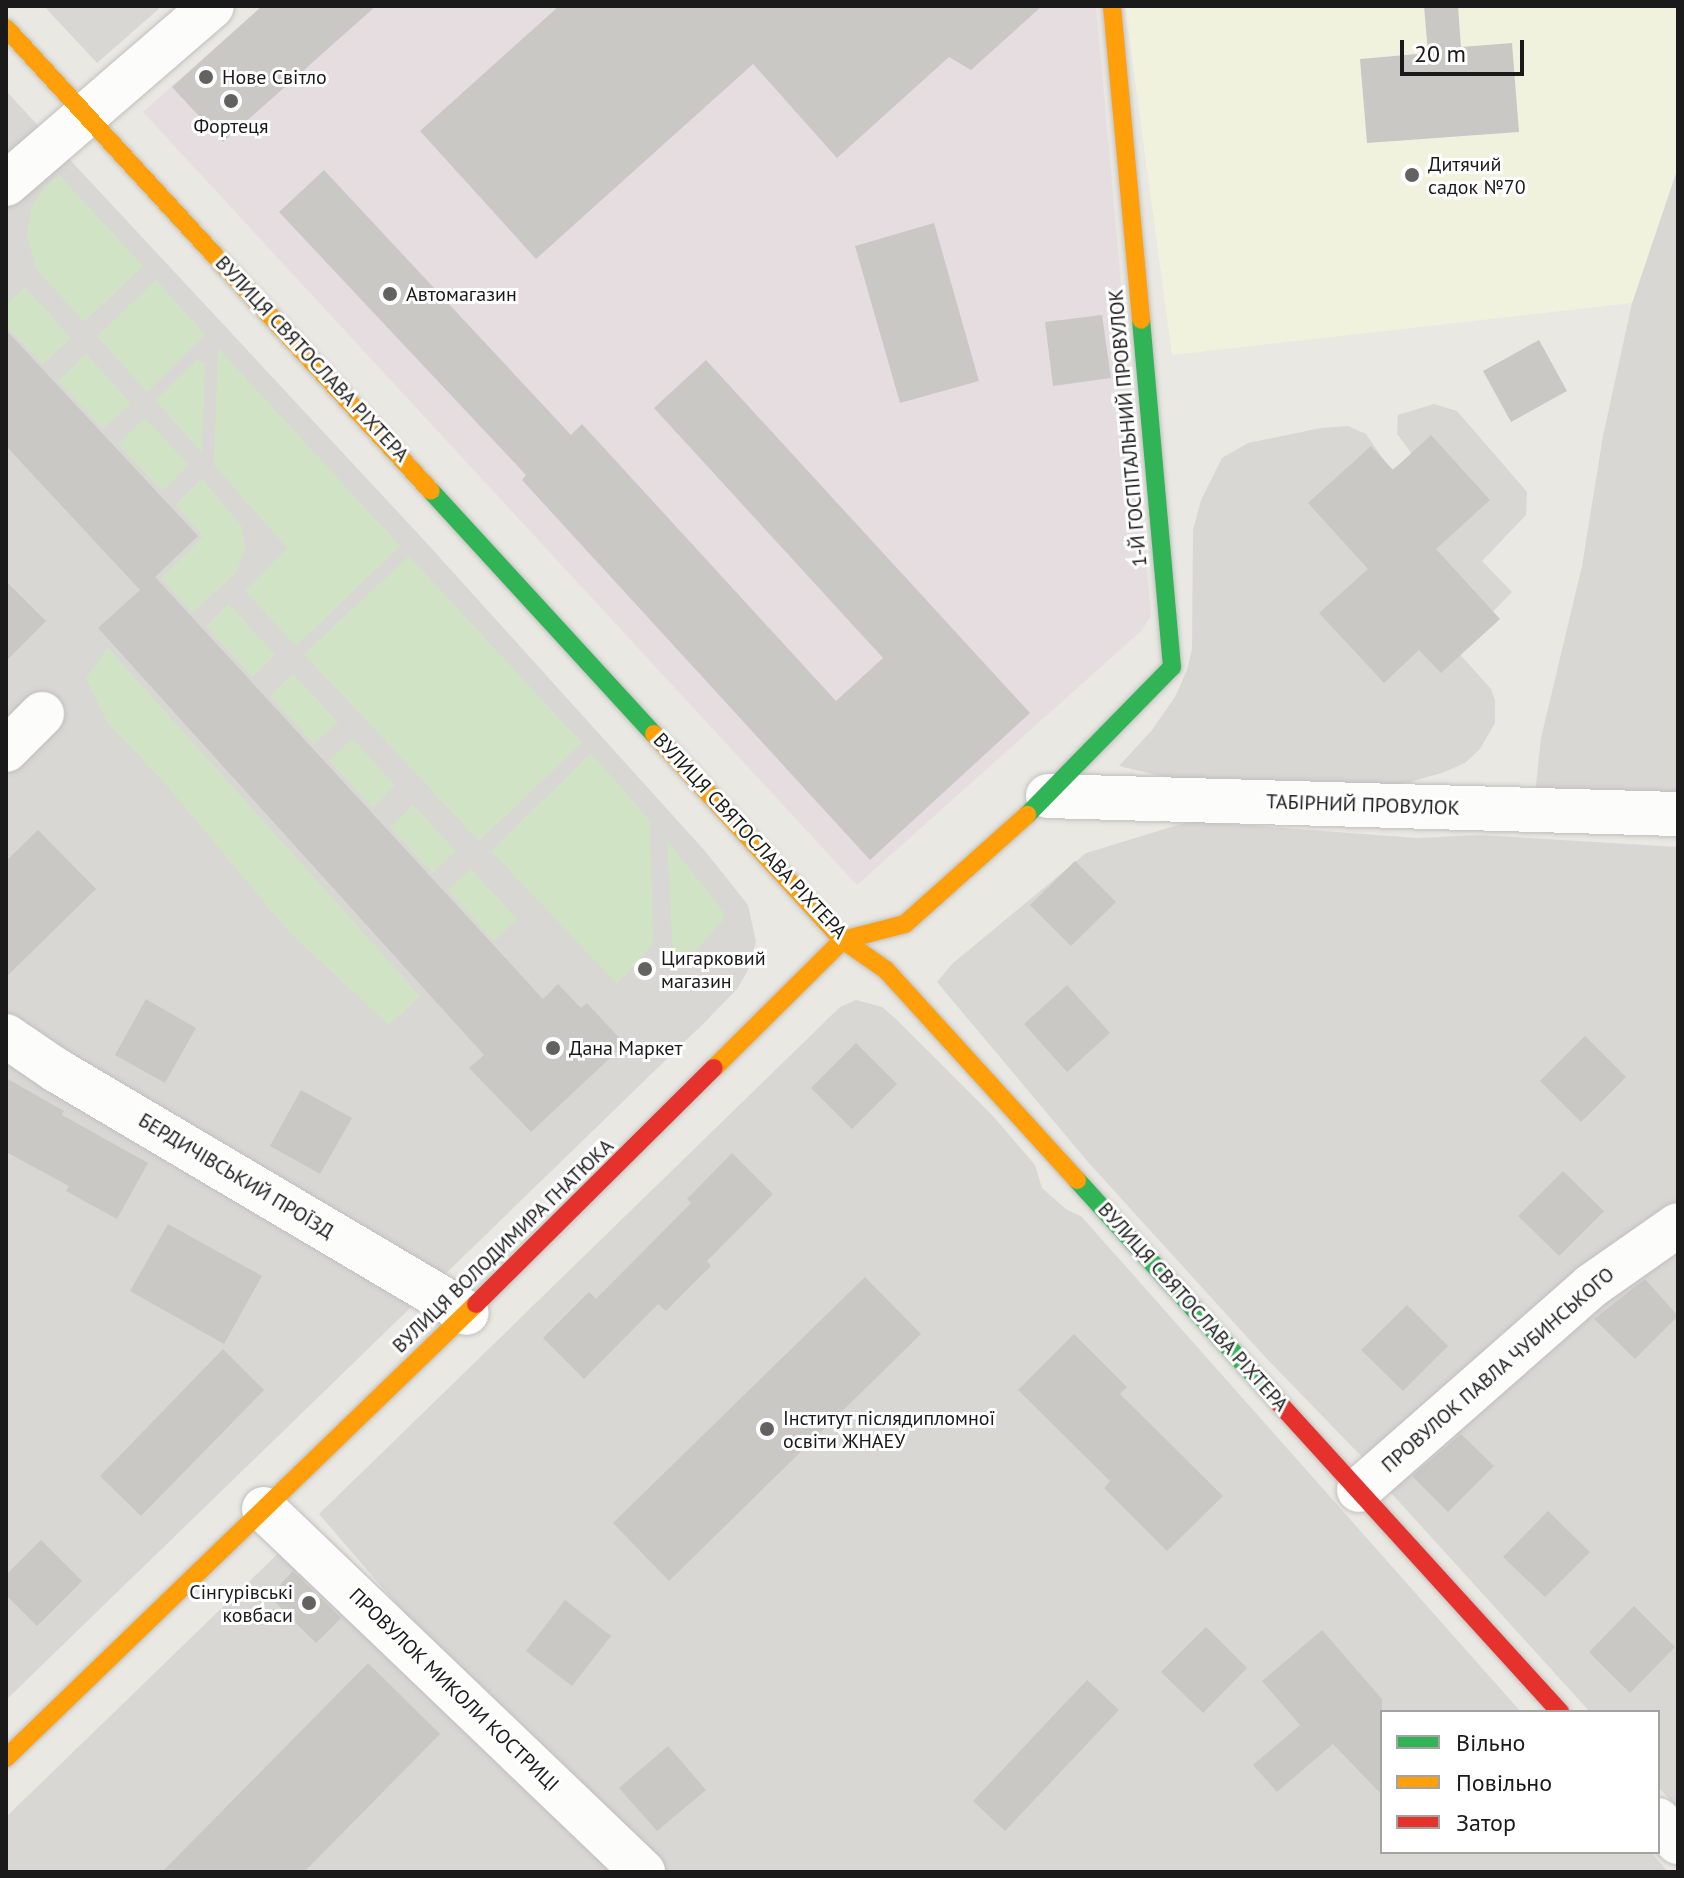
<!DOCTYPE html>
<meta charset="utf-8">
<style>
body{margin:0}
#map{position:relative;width:1684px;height:1878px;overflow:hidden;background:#e9e8e3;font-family:"PT Sans",sans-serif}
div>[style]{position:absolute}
.residential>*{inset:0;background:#d8d7d4}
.industrial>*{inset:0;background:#e6dde0}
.education>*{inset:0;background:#f0f2de}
.grass>*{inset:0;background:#d0e4c5}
.building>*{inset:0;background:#cac8c4}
.roads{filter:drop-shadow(0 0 2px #c0bfbd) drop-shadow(0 0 2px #c0bfbd)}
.street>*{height:44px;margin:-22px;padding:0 22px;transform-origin:22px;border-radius:22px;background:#fcfcfb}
.fast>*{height:18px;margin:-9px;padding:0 9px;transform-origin:9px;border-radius:9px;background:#30b455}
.slow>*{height:18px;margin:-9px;padding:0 9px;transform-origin:9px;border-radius:9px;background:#ff9f0a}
.jam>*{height:18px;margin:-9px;padding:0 9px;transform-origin:9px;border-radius:9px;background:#e5322d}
.dots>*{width:22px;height:22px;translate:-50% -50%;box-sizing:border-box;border:4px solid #fff;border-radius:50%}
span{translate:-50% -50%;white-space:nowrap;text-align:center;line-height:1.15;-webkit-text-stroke:6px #fff;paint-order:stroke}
.poi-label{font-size:20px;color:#1a1a1a}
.left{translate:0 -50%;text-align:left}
.right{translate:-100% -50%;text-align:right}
.street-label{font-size:20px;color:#1a1a1a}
.frame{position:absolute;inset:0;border:8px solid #1a1a1a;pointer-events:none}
.legend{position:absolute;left:1380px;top:1710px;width:280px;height:144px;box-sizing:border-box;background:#fff;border:2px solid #a3a3a3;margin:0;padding:10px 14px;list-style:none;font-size:24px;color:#1a1a1a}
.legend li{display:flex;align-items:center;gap:16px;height:40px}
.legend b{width:40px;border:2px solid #a3a3a3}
.scale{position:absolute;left:1400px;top:40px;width:124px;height:36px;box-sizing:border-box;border:4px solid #1a1a1a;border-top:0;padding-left:10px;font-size:24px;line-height:28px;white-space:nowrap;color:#1a1a1a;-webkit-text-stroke:6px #fff;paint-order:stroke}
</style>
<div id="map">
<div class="residential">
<i style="clip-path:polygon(44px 6px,162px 6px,97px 63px)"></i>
<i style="clip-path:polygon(6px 91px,423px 539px,705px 851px,748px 905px,756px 942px,747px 972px,737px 989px,703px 1024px,6px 1700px)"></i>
<i style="clip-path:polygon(1678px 167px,1678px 803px,1535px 795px,1541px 738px,1582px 566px,1603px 436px,1632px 303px)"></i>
<i style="clip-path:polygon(1434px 404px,1457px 411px,1527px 492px,1526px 515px,1482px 561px,1512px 592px,1456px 650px,1491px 689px,1495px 700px,1495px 723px,1480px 749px,1465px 763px,1442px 773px,1394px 786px,1230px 786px,1165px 777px,1119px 766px,1152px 730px,1175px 697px,1187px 670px,1192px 649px,1193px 530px,1201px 500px,1222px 458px,1248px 443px,1321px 428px,1348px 426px,1366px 434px,1391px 470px,1413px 455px,1397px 434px,1398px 415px)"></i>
<i style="clip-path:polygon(1191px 821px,1417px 838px,1480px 835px,1678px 847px,1678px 1196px,1673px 1212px,1369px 1461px,1362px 1457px,1267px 1359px,1088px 1162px,937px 982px,952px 964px,1086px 853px)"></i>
<i style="clip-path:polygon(856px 1000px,882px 1007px,896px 1019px,993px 1116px,1035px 1165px,1042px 1188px,1067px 1210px,1081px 1216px,1521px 1712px,1382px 1712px,1382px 1852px,1651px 1852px,1668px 1872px,663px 1872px,406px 1615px,319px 1514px,840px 1007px)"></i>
<i style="clip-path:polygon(1678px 1237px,1678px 1808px,1658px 1787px,1658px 1712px,1590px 1712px,1383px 1484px)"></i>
<i style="clip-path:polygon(294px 1538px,618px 1872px,6px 1872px,6px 1817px)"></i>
</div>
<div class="industrial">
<i style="clip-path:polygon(262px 6px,1096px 6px,1151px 616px,1141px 631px,857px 885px,143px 112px)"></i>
</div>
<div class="education">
<i style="clip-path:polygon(1125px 6px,1678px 6px,1678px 167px,1632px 303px,1172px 355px)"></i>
</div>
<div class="grass">
<i style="clip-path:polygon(59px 175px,143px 266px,84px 322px,37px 270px,27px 237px,31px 208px,45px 187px)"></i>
<i style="clip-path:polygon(156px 280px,205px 335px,147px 392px,97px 336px)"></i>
<i style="clip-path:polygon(25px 287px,71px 338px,42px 364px,6px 326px,6px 305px)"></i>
<i style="clip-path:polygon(218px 348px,400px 546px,296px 646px,245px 591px,287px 548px,214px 465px)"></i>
<i style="clip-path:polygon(86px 354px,131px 403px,103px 429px,58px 381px)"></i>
<i style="clip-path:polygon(197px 360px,205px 363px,202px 453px,155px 400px)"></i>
<i style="clip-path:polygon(145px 418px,189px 465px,162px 491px,118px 444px)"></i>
<i style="clip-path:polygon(202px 479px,242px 527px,245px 550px,237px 571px,193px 613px,161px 578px,203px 537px,176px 505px)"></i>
<i style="clip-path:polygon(409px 556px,582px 743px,479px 841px,304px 654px)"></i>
<i style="clip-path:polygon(229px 604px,275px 655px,252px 677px,206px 626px)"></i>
<i style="clip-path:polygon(108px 648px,420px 996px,389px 1025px,290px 933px,162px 780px,107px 722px,86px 678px)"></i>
<i style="clip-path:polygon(293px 674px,338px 722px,314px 744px,270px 696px)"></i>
<i style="clip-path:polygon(352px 738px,395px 785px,373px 808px,329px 761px)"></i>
<i style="clip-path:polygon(591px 753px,650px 821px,653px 944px,617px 984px,491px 851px)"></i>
<i style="clip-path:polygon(413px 805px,456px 851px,432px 873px,390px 827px)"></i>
<i style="clip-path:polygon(667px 840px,724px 913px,723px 920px,690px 957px,673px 951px)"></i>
<i style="clip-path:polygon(471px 869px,517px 919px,494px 941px,448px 890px)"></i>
</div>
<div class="building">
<i style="clip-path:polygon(262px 6px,376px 6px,223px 142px,172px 87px)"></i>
<i style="clip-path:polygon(559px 6px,1042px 6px,971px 70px,949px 57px,837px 158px,753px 64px,536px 259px,420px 131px)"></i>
<i style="clip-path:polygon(1424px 6px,1458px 6px,1461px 47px,1512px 43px,1519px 132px,1367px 143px,1360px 59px,1428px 53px)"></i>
<i style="clip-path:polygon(324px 170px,571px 435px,582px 424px,836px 701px,883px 658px,654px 408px,706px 360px,1030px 713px,870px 860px,522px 480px,526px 475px,279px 212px)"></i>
<i style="clip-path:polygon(934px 223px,979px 381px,900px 403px,855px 246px)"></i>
<i style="clip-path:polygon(1102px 315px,1111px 378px,1053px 386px,1045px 322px)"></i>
<i style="clip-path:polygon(6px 330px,198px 536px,155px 577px,543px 999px,558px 984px,581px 1008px,587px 1003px,625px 1044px,531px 1132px,469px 1068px,484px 1055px,98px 628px,140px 590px,6px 446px)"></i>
<i style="clip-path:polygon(1539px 340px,1567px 391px,1511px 422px,1483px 371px)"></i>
<i style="clip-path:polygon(1431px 435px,1490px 500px,1436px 549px,1500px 619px,1441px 673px,1419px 650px,1384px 683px,1319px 613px,1368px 569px,1308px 503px,1371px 446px,1393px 470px)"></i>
<i style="clip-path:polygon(6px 581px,46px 621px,6px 661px)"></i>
<i style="clip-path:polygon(38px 830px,96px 889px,6px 977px,6px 861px)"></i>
<i style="clip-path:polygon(1075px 861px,1116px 902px,1071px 946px,1030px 905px)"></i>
<i style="clip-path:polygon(1067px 985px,1110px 1033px,1067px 1072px,1024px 1024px)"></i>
<i style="clip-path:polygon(146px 999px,196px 1028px,165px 1083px,115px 1055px)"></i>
<i style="clip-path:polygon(1585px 1036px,1626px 1077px,1581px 1122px,1540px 1081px)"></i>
<i style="clip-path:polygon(856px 1043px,897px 1084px,852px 1129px,811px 1088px)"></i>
<i style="clip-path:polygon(6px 1078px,64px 1111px,62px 1115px,148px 1163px,117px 1219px,66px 1191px,69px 1186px,6px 1152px)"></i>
<i style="clip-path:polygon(301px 1090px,352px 1118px,320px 1174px,270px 1146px)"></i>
<i style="clip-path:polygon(732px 1153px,773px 1194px,707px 1261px,711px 1266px,666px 1311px,658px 1304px,584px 1379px,543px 1338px,589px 1292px,596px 1299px,691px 1203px,687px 1199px)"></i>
<i style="clip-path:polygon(1563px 1171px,1604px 1211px,1559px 1256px,1518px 1216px)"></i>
<i style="clip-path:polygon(168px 1224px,262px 1276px,224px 1344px,130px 1291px)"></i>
<i style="clip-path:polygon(865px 1277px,921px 1334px,669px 1581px,613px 1523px)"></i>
<i style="clip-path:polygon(1645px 1279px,1678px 1316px,1635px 1359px,1594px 1319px)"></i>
<i style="clip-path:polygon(1407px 1305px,1448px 1346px,1403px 1391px,1361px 1350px)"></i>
<i style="clip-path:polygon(1074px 1334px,1127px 1387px,1120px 1394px,1223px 1496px,1167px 1551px,1104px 1488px,1110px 1481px,1018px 1390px)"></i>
<i style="clip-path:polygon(223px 1349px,264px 1390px,141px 1516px,100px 1476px)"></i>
<i style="clip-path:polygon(1461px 1434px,1494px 1466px,1448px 1512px,1412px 1476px)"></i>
<i style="clip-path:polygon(1548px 1511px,1590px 1552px,1545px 1597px,1503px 1557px)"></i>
<i style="clip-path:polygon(41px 1540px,82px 1581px,37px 1626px,6px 1595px,6px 1575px)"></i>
<i style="clip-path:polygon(293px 1571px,341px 1618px,316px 1643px,269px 1596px)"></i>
<i style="clip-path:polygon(565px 1600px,611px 1636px,572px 1686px,526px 1651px)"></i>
<i style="clip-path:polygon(1634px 1606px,1675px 1647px,1630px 1693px,1589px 1652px)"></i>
<i style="clip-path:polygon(1206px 1627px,1247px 1668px,1203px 1713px,1161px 1672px)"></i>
<i style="clip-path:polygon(1322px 1630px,1382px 1699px,1382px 1795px,1333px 1744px,1277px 1792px,1253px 1765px,1300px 1725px,1262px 1681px)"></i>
<i style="clip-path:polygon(368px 1663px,440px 1734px,304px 1872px,162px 1872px)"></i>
<i style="clip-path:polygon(1087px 1680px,1119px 1710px,1005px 1831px,973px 1801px)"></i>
<i style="clip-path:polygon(668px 1746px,706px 1790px,657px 1831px,619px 1788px)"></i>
</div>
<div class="roads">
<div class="street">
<i style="left:6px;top:184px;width:272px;rotate:-40.8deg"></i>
<i style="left:6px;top:750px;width:51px;rotate:-45deg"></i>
<i style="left:1048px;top:796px;width:630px;rotate:1.64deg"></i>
<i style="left:6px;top:1036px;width:60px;rotate:34.2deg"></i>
<i style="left:56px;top:1070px;width:477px;rotate:30.6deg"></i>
<i style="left:1359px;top:1490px;width:309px;rotate:-41.3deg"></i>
<i style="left:1591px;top:1286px;width:106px;rotate:-35deg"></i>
<i style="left:264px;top:1509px;width:525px;rotate:43.76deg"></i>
<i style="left:1658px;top:1820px;width:30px;rotate:48deg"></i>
</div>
<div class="fast">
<i style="left:431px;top:491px;width:330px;rotate:47.5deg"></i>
<i style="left:1027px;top:815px;width:207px;rotate:-45.6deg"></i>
<i style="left:1172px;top:667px;width:348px;rotate:-95.1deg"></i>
<i style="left:1077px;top:1180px;width:301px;rotate:47.8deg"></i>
</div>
<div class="slow">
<i style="left:1112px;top:6px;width:315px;rotate:84.7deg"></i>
<i style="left:6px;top:28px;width:628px;rotate:47.45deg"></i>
<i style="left:654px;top:734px;width:280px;rotate:47.5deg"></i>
<i style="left:843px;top:940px;width:52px;rotate:34.9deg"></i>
<i style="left:886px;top:970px;width:284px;rotate:47.7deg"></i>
<i style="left:714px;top:1068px;width:182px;rotate:-44.8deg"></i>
<i style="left:843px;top:940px;width:64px;rotate:-14.5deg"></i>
<i style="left:905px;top:924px;width:164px;rotate:-41.8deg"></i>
<i style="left:6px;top:1758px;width:653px;rotate:-44.01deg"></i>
</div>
<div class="jam">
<i style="left:476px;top:1304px;width:335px;rotate:-44.8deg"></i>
<i style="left:1279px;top:1403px;width:418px;rotate:47.7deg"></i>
</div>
</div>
<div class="dots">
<i style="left:206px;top:77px;background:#626260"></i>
<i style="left:231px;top:101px;background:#626260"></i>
<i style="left:1412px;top:175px;background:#626260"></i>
<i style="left:390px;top:294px;background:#626260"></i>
<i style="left:645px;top:969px;background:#626260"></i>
<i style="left:553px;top:1048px;background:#626260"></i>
<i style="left:767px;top:1429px;background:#626260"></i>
<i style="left:309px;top:1603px;background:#626260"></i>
</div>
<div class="poi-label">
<span class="left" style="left:222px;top:77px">Нове Світло</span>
<span style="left:231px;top:126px">Фортеця</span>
<span class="left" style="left:1428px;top:176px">Дитячий<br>садок №70</span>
<span class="left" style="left:406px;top:294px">Автомагазин</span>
<span class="left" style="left:661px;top:970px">Цигарковий<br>магазин</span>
<span class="left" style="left:569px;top:1048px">Дана Маркет</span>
<span class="left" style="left:783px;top:1430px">Інститут післядипломної<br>освіти ЖНАЕУ</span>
<span class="right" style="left:293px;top:1604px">Сінгурівські<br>ковбаси</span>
</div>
<div class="street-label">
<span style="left:312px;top:359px;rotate:47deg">ВУЛИЦЯ СВЯТОСЛАВА РІХТЕРА</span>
<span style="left:1128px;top:428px;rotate:-95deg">1-Й ГОСПІТАЛЬНИЙ ПРОВУЛОК</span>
<span style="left:1363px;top:805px;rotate:2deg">ТАБІРНИЙ ПРОВУЛОК</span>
<span style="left:750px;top:836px;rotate:47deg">ВУЛИЦЯ СВЯТОСЛАВА РІХТЕРА</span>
<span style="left:236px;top:1176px;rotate:31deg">БЕРДИЧІВСЬКИЙ ПРОЇЗД</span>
<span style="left:503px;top:1246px;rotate:-44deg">ВУЛИЦЯ ВОЛОДИМИРА ГНАТЮКА</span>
<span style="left:1193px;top:1307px;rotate:48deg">ВУЛИЦЯ СВЯТОСЛАВА РІХТЕРА</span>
<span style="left:1498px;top:1370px;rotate:-41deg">ПРОВУЛОК ПАВЛА ЧУБИНСЬКОГО</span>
<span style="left:454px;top:1690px;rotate:44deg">ПРОВУЛОК МИКОЛИ КОСТРИЦІ</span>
</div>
<div class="frame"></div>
<ul class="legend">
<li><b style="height:10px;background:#30b455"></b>Вільно</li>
<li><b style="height:10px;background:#ff9f0a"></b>Повільно</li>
<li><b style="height:10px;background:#e5322d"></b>Затор</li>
</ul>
<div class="scale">20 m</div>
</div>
